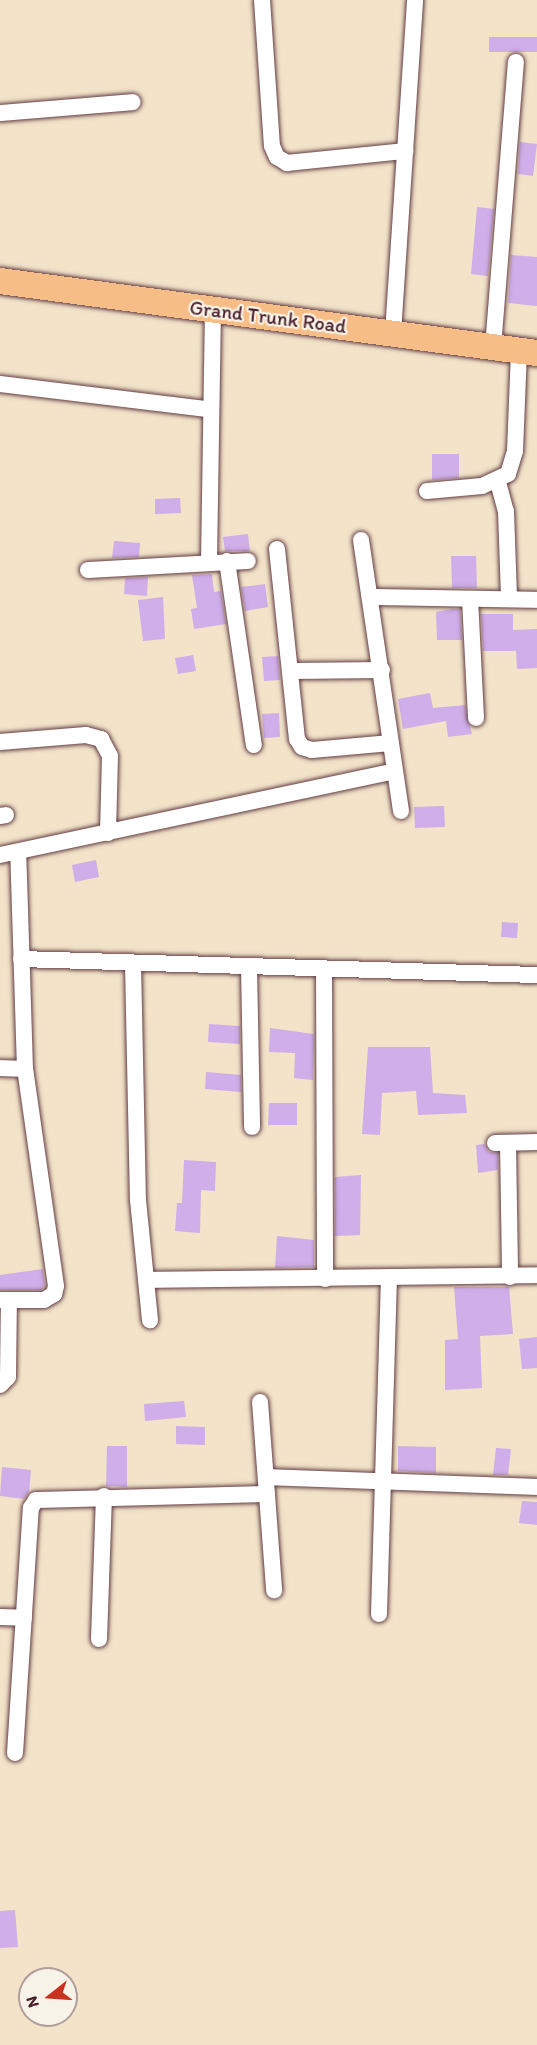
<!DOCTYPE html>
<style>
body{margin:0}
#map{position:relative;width:537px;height:2045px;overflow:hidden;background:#f2e3c9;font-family:Itim,sans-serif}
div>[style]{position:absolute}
.building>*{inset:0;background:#cfaee9}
.roads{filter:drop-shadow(0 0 2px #633c43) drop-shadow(0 0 2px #633c43)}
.street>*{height:16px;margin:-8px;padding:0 8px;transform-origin:8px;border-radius:8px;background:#fff}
.primary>*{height:26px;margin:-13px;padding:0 13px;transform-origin:13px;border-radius:13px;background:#f6be86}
span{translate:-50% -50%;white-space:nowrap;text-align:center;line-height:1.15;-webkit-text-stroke:4.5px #f7f3e8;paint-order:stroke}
.street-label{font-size:20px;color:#4a1f2b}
.north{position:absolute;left:18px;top:1967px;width:60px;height:60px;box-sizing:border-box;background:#f7f3e8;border:2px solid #b29e9c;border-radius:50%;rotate:253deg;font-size:16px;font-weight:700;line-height:24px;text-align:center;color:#4a1f2b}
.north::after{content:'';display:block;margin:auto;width:21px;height:27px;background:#c8321e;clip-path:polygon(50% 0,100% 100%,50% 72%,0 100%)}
</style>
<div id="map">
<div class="building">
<i style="clip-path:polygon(489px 37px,537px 37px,537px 52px,489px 52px)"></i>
<i style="clip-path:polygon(520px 142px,537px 144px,533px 176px,518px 174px)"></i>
<i style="clip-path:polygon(477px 207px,494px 209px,488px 276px,471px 274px)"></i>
<i style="clip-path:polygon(511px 255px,537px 257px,537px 306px,508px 303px)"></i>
<i style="clip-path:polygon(432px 454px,459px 454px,459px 478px,432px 480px)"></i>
<i style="clip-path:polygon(180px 498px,181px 513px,155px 514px,155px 499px)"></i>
<i style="clip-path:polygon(248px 534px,250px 551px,225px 551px,223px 537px)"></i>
<i style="clip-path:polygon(114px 541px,140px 543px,139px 557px,112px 558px)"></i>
<i style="clip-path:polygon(451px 556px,476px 556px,477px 588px,452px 588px)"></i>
<i style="clip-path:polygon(212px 574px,214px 592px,221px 591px,226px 624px,194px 629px,191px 609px,197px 608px,192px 575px)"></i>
<i style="clip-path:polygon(148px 577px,147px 596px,124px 594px,125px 578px)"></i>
<i style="clip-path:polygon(265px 584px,268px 607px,245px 611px,241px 587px)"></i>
<i style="clip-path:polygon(163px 597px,165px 639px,143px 641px,138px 600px)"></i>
<i style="clip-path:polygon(452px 609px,460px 609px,462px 640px,437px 640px,436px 612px)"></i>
<i style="clip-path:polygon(481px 614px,513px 614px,513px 630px,537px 629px,537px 668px,517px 669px,516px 651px,483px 651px)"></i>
<i style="clip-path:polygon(193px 655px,196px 671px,178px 674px,175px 658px)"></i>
<i style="clip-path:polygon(278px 656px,280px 680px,264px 681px,262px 657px)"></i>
<i style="clip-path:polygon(430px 693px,433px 708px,465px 705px,472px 734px,448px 737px,446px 721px,403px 729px,398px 699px)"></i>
<i style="clip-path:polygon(279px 713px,280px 737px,264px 738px,262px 714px)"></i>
<i style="clip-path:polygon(444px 806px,445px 827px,415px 828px,414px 807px)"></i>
<i style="clip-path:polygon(96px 860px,99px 877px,75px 882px,72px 865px)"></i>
<i style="clip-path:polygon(502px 922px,518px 923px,517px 938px,501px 937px)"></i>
<i style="clip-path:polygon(209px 1024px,240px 1026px,240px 1044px,208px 1042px)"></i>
<i style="clip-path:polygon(270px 1028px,314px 1034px,313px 1080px,294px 1078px,295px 1053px,269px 1052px)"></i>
<i style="clip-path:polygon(368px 1047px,430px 1047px,433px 1093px,465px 1095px,467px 1113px,418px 1115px,416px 1091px,382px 1093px,380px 1135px,362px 1134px)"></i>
<i style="clip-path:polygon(206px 1072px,241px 1075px,241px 1092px,205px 1089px)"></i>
<i style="clip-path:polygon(269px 1103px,297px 1103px,297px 1125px,268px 1125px)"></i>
<i style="clip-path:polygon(485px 1144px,489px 1152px,498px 1153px,498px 1170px,478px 1173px,476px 1145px)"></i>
<i style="clip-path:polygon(184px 1160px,216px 1162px,215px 1191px,201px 1190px,200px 1233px,175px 1231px,177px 1203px,182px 1203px)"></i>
<i style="clip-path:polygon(361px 1175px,360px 1235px,335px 1236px,335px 1177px)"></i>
<i style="clip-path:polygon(277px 1236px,314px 1240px,314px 1267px,275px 1268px)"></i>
<i style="clip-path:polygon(43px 1269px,45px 1285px,41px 1290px,0 1290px,0 1275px)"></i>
<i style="clip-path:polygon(454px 1287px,509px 1287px,513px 1334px,480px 1336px,482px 1388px,445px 1390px,445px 1340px,458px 1339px)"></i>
<i style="clip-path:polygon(537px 1337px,537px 1368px,522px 1369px,519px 1339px)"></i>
<i style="clip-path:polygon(184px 1401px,186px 1417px,145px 1421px,144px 1404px)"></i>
<i style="clip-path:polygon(176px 1426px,205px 1427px,205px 1445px,176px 1444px)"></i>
<i style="clip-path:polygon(107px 1446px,127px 1446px,127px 1487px,106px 1486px)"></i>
<i style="clip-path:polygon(398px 1446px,436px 1447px,436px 1473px,398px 1471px)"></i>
<i style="clip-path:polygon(496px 1448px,511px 1449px,508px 1475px,493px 1475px)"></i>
<i style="clip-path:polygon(2px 1467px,31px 1470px,29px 1492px,24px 1499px,0 1496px)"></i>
<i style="clip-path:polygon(522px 1501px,537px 1502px,537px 1525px,519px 1523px)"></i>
<i style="clip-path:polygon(15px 1910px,18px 1947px,0 1948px,0 1911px)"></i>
</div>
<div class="roads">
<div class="street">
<i style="left:262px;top:0;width:146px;rotate:86.1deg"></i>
<i style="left:272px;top:146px;width:12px;rotate:66deg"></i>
<i style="left:277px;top:157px;width:12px;rotate:31deg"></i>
<i style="left:287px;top:163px;width:119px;rotate:-5.8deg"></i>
<i style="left:0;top:113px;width:133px;rotate:-4.7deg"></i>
<i style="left:393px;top:333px;width:334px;rotate:-86.2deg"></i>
<i style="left:493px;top:347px;width:286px;rotate:-85.4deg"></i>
<i style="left:0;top:384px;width:209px;rotate:6.9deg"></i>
<i style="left:498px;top:482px;width:30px;rotate:75deg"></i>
<i style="left:506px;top:511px;width:88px;rotate:88deg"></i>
<i style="left:427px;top:491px;width:55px;rotate:-5.2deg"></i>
<i style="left:482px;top:486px;width:29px;rotate:-25deg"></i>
<i style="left:508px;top:474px;width:24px;rotate:-73deg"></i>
<i style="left:515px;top:451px;width:101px;rotate:-87.7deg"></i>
<i style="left:361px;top:540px;width:274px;rotate:81.6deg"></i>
<i style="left:277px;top:549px;width:191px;rotate:84deg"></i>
<i style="left:297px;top:739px;width:9px;rotate:58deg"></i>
<i style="left:302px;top:747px;width:10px;rotate:17deg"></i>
<i style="left:312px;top:750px;width:79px;rotate:-5.1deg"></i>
<i style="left:227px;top:561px;width:186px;rotate:81.7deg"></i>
<i style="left:209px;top:562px;width:251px;rotate:-89.1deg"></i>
<i style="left:88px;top:570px;width:160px;rotate:-3.2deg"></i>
<i style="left:370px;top:597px;width:167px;rotate:1deg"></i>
<i style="left:470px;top:599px;width:119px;rotate:87.1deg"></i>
<i style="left:291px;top:671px;width:91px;rotate:-0.6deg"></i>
<i style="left:0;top:742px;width:86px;rotate:-4.7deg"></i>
<i style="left:86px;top:735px;width:16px;rotate:15deg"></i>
<i style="left:101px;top:739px;width:19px;rotate:62deg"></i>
<i style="left:110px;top:756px;width:77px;rotate:91.5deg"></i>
<i style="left:0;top:816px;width:6px;rotate:-9deg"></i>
<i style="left:0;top:855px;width:403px;rotate:-12deg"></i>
<i style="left:21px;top:959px;width:516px;rotate:1.78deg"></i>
<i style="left:133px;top:964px;width:236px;rotate:88.8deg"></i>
<i style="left:138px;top:1200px;width:121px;rotate:84.3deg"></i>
<i style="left:249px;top:967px;width:160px;rotate:88.9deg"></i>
<i style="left:324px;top:969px;width:310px;rotate:89.8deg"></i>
<i style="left:0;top:1068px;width:25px;rotate:2deg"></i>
<i style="left:495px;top:1143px;width:42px;rotate:-1.4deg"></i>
<i style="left:508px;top:1143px;width:134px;rotate:89.1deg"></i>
<i style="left:146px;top:1280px;width:391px;rotate:-0.7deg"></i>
<i style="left:0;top:1300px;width:44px"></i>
<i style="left:44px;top:1300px;width:12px;rotate:-31deg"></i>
<i style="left:54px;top:1294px;width:8px;rotate:-76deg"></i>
<i style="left:56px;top:1286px;width:219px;rotate:-98.1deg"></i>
<i style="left:25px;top:1069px;width:217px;rotate:-91.8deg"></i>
<i style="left:0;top:1385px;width:11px;rotate:-45deg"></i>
<i style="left:8px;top:1377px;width:77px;rotate:-89.3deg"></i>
<i style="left:260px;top:1402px;width:189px;rotate:85.7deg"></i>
<i style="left:266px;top:1477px;width:271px;rotate:2.1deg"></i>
<i style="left:379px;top:1614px;width:335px;rotate:-88.3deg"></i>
<i style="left:0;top:1617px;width:24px;rotate:2deg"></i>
<i style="left:99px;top:1639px;width:143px;rotate:-88deg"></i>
<i style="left:15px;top:1753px;width:246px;rotate:-86.3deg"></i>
<i style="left:31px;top:1508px;width:9px;rotate:-58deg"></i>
<i style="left:36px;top:1500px;width:231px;rotate:-1.5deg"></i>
</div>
<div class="primary">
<i style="left:0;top:281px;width:542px;rotate:7.64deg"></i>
</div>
</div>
<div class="street-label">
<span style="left:268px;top:317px;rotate:7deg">Grand Trunk Road</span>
</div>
<div class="north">N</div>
</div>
